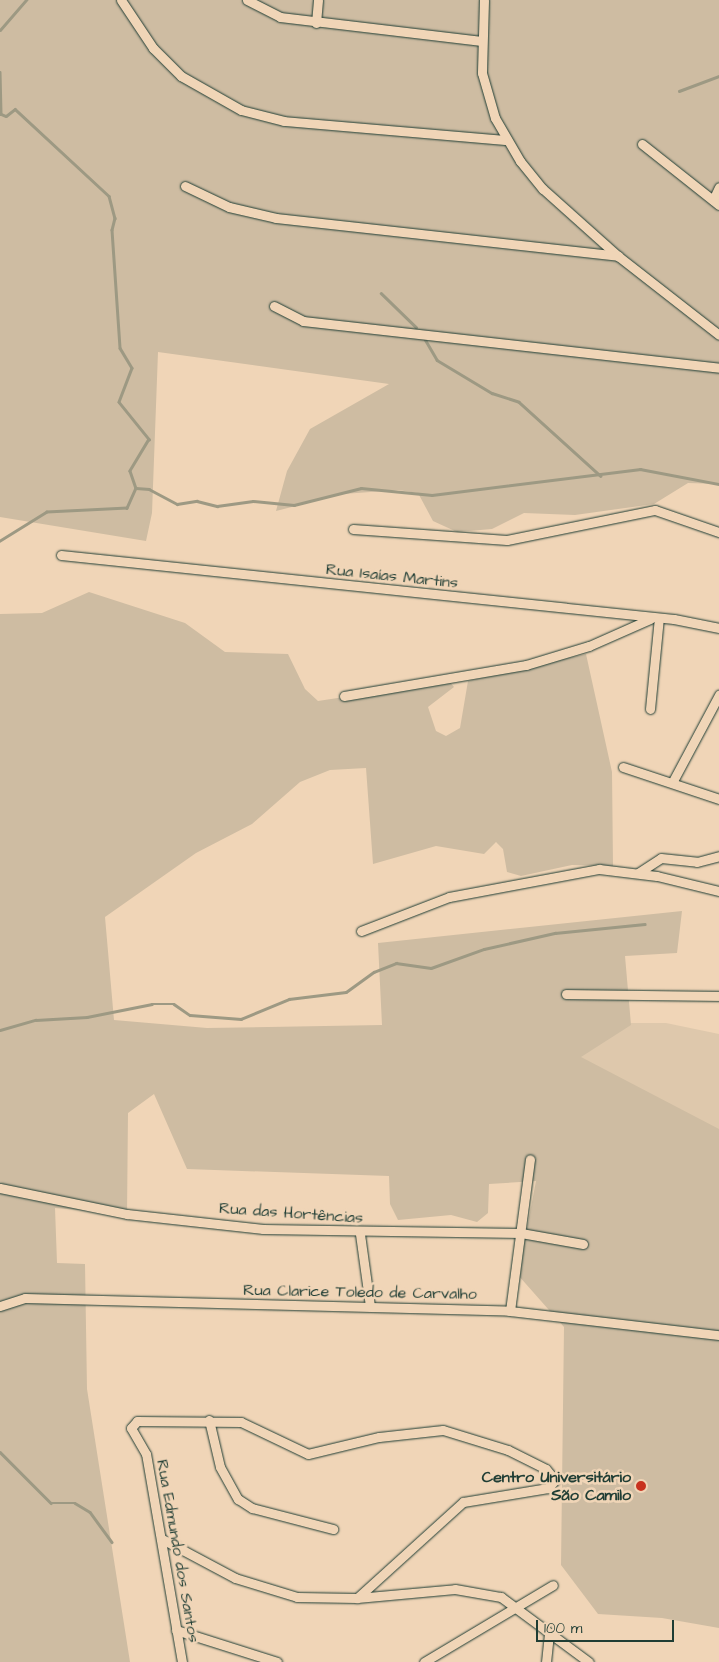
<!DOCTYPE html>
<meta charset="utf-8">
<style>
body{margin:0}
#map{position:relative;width:719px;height:1662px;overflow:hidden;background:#f0d5b7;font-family:"Architects Daughter",sans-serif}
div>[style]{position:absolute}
.built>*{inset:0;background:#dec8ac}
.green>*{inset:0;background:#cebca2}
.stream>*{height:2.5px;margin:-1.25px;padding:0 1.25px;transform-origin:1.25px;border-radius:1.25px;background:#9d9983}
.roads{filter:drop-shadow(0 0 1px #1f3d34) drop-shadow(0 0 1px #1f3d34)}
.minor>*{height:9px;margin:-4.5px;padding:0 4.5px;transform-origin:4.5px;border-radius:4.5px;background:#f0d5b7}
.dots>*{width:14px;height:14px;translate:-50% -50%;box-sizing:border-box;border:2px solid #f0d5b7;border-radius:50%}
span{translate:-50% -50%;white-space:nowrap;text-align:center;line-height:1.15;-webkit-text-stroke:5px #f0d5b7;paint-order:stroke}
.street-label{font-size:16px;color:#1f3d34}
.poi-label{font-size:16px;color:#1f3d34;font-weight:700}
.right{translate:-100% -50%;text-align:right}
.scale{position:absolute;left:536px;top:1620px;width:138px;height:22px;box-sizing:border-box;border:2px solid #1f3d34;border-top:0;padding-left:6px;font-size:15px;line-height:18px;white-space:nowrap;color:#1f3d34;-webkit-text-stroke:4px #f0d5b7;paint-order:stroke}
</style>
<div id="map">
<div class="built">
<i style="clip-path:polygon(566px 1023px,666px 1023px,719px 1034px,719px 1196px,537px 1161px)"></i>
</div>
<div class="green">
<i style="clip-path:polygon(0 0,719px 0,719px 484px,688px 483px,654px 504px,575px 515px,524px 513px,492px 529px,457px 532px,433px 521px,418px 493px,398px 490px,343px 494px,276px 511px,287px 471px,310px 429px,389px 384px,158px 352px,152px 513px,146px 541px,0 517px)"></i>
<i style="clip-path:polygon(89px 592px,185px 623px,225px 652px,288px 654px,305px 689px,318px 701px,449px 681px,454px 687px,428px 707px,436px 731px,446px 736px,460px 728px,468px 681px,586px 654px,612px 772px,613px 866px,572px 865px,521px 876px,507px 872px,503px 849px,496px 842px,484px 854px,436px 846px,373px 864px,366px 768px,330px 770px,300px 782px,252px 824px,196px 853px,105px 917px,114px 1020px,207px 1028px,382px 1025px,378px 943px,682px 911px,677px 953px,625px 956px,631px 1025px,581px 1057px,719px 1129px,719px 1628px,662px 1618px,598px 1614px,561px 1565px,564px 1327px,518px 1275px,536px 1181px,489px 1184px,488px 1213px,477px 1222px,451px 1215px,398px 1220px,390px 1204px,389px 1176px,187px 1169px,154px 1094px,128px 1113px,127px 1214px,55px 1208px,57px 1263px,85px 1264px,87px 1389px,130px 1662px,0 1662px,0 614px,42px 613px)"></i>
</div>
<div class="stream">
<i style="left:0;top:30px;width:40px;rotate:-49deg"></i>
<i style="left:0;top:72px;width:42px;rotate:88.6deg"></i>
<i style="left:1px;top:114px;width:5px;rotate:22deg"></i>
<i style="left:6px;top:116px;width:11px;rotate:-38deg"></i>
<i style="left:15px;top:109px;width:128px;rotate:42.8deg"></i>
<i style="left:109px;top:196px;width:23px;rotate:75deg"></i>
<i style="left:115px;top:218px;width:12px;rotate:104deg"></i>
<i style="left:112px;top:230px;width:118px;rotate:86.1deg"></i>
<i style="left:120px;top:348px;width:23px;rotate:59deg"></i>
<i style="left:132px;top:368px;width:36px;rotate:111deg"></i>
<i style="left:119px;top:402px;width:48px;rotate:51deg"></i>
<i style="left:149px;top:439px;width:37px;rotate:121deg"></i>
<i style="left:130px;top:471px;width:18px;rotate:71deg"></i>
<i style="left:136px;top:488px;width:22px;rotate:114deg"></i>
<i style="left:127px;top:508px;width:80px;rotate:177.1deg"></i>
<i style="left:47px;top:512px;width:55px;rotate:148.3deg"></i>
<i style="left:679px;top:91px;width:43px;rotate:-20.6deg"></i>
<i style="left:381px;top:293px;width:49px;rotate:44.2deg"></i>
<i style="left:425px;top:339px;width:24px;rotate:60deg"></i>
<i style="left:437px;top:360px;width:64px;rotate:31deg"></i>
<i style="left:492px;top:393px;width:28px;rotate:18deg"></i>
<i style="left:519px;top:402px;width:110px;rotate:42.1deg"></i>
<i style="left:136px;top:488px;width:13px;rotate:4deg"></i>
<i style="left:149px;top:489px;width:32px;rotate:28deg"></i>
<i style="left:177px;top:504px;width:20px;rotate:-9deg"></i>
<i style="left:197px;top:501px;width:21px;rotate:14deg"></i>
<i style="left:217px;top:506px;width:36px;rotate:-8deg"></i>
<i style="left:253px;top:501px;width:41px;rotate:5.6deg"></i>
<i style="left:294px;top:505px;width:69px;rotate:-14.2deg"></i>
<i style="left:361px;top:488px;width:71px;rotate:5.6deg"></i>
<i style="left:432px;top:495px;width:210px;rotate:-7.1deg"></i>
<i style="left:640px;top:469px;width:80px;rotate:10.8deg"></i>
<i style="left:0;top:1030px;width:37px;rotate:-16deg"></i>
<i style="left:36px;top:1020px;width:51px;rotate:-3.4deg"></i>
<i style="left:87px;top:1017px;width:66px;rotate:-11.3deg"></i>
<i style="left:152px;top:1004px;width:22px"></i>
<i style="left:174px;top:1004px;width:19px;rotate:35deg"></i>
<i style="left:190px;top:1015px;width:51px;rotate:4.5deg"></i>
<i style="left:241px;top:1019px;width:52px;rotate:-22.6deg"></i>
<i style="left:289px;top:999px;width:57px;rotate:-7deg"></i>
<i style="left:346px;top:992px;width:34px;rotate:-36deg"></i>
<i style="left:374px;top:972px;width:24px;rotate:-22deg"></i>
<i style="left:396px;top:963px;width:35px;rotate:8deg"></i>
<i style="left:431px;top:968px;width:56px;rotate:-19.7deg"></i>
<i style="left:484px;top:949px;width:73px;rotate:-12.7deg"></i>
<i style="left:555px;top:933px;width:90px;rotate:-5.7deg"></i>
<i style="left:0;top:1452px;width:72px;rotate:45deg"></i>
<i style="left:51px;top:1503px;width:24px"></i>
<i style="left:75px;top:1503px;width:17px;rotate:31deg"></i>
<i style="left:90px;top:1512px;width:37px;rotate:54deg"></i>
</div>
<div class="roads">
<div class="minor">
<i style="left:121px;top:0;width:58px;rotate:56.3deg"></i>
<i style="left:153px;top:48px;width:40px;rotate:45deg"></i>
<i style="left:181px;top:76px;width:69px;rotate:29.5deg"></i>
<i style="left:241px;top:110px;width:44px;rotate:14.3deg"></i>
<i style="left:284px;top:121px;width:223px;rotate:4.9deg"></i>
<i style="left:247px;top:0;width:37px;rotate:27deg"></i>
<i style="left:280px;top:17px;width:201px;rotate:6.8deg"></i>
<i style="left:484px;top:0;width:73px;rotate:91.6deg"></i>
<i style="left:482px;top:73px;width:47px;rotate:73.9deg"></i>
<i style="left:495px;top:118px;width:50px;rotate:59.8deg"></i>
<i style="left:520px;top:161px;width:36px;rotate:51deg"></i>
<i style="left:543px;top:189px;width:101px;rotate:41.8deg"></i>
<i style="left:618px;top:256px;width:128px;rotate:38deg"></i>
<i style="left:316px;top:23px;width:23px;rotate:-85deg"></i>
<i style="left:642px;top:144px;width:98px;rotate:38.4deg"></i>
<i style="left:185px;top:186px;width:49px;rotate:25.5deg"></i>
<i style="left:229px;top:207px;width:48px;rotate:13.2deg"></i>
<i style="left:276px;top:218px;width:344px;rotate:6.3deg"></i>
<i style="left:713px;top:200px;width:14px;rotate:-65deg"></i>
<i style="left:274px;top:306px;width:33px;rotate:27deg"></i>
<i style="left:303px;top:321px;width:419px;rotate:6.4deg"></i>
<i style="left:353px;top:529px;width:154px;rotate:4.1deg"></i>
<i style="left:507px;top:540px;width:151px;rotate:-11.5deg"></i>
<i style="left:655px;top:510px;width:68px;rotate:19deg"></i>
<i style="left:61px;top:555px;width:616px;rotate:5.96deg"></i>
<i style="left:674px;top:619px;width:46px;rotate:11.3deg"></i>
<i style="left:344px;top:696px;width:185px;rotate:-9.7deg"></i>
<i style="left:526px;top:665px;width:66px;rotate:-16.8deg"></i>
<i style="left:589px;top:646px;width:67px;rotate:-23.9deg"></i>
<i style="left:650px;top:709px;width:91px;rotate:-84.4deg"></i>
<i style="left:623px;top:767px;width:101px;rotate:18.4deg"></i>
<i style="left:673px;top:781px;width:98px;rotate:-61.9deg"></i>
<i style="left:638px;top:873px;width:27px;rotate:-33deg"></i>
<i style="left:661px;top:858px;width:36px;rotate:6deg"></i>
<i style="left:697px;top:862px;width:23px;rotate:-15deg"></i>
<i style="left:361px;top:931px;width:94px;rotate:-21.1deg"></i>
<i style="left:449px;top:897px;width:153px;rotate:-10.6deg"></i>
<i style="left:599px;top:869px;width:58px;rotate:6.9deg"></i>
<i style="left:657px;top:876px;width:64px;rotate:13.6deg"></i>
<i style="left:566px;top:994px;width:153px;rotate:0.7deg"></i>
<i style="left:0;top:1188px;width:130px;rotate:11.6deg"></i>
<i style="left:127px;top:1214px;width:137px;rotate:6.3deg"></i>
<i style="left:263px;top:1229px;width:258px;rotate:0.9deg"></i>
<i style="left:521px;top:1233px;width:63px;rotate:10.1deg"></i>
<i style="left:360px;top:1234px;width:73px;rotate:82.1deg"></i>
<i style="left:0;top:1306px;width:26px;rotate:-18deg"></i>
<i style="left:25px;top:1298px;width:485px;rotate:1.5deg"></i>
<i style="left:510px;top:1311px;width:210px;rotate:6.6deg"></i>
<i style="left:510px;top:1311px;width:153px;rotate:-82.5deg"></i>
<i style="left:209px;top:1420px;width:48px;rotate:76.8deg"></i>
<i style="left:220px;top:1467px;width:37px;rotate:61deg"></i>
<i style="left:238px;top:1499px;width:17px;rotate:33deg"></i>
<i style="left:252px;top:1508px;width:84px;rotate:14.5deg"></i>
<i style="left:162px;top:1539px;width:83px;rotate:28.1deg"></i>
<i style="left:235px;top:1578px;width:65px;rotate:17deg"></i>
<i style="left:297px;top:1597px;width:60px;rotate:1deg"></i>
<i style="left:357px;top:1598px;width:98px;rotate:-5.2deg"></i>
<i style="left:455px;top:1589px;width:47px;rotate:9.9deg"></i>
<i style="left:501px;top:1597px;width:109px;rotate:36.5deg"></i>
<i style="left:176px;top:1630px;width:106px;rotate:17.6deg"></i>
<i style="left:182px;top:1662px;width:211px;rotate:-99.8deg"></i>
<i style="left:146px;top:1454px;width:30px;rotate:-120deg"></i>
<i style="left:131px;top:1428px;width:9px;rotate:-49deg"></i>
<i style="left:137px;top:1421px;width:104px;rotate:0.6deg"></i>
<i style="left:241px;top:1422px;width:74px;rotate:25.5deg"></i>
<i style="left:308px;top:1454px;width:73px;rotate:-13.5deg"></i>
<i style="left:379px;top:1437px;width:64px;rotate:-6.2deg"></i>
<i style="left:443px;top:1430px;width:68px;rotate:17.1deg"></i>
<i style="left:508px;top:1450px;width:42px;rotate:26.6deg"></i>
<i style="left:546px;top:1469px;width:14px;rotate:51deg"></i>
<i style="left:555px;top:1480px;width:11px;rotate:131deg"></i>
<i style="left:548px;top:1488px;width:86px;rotate:170.6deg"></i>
<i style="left:463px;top:1502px;width:143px;rotate:137.8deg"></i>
<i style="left:424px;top:1662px;width:150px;rotate:-30.8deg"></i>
<i style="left:546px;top:1662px;width:29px;rotate:-84deg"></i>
</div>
</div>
<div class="dots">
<i style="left:641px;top:1486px;background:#c8321e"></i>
</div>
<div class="street-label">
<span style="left:392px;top:576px;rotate:6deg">Rua Isaías Martins</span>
<span style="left:291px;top:1213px;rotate:4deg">Rua das Hortências</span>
<span style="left:360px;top:1292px;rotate:1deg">Rua Clarice Toledo de Carvalho</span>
<span style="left:178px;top:1551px;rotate:80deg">Rua Edmundo dos Santos</span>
</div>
<div class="poi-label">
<span class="right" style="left:631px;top:1486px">Centro Universitário<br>São Camilo</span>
</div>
<div class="scale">100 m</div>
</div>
